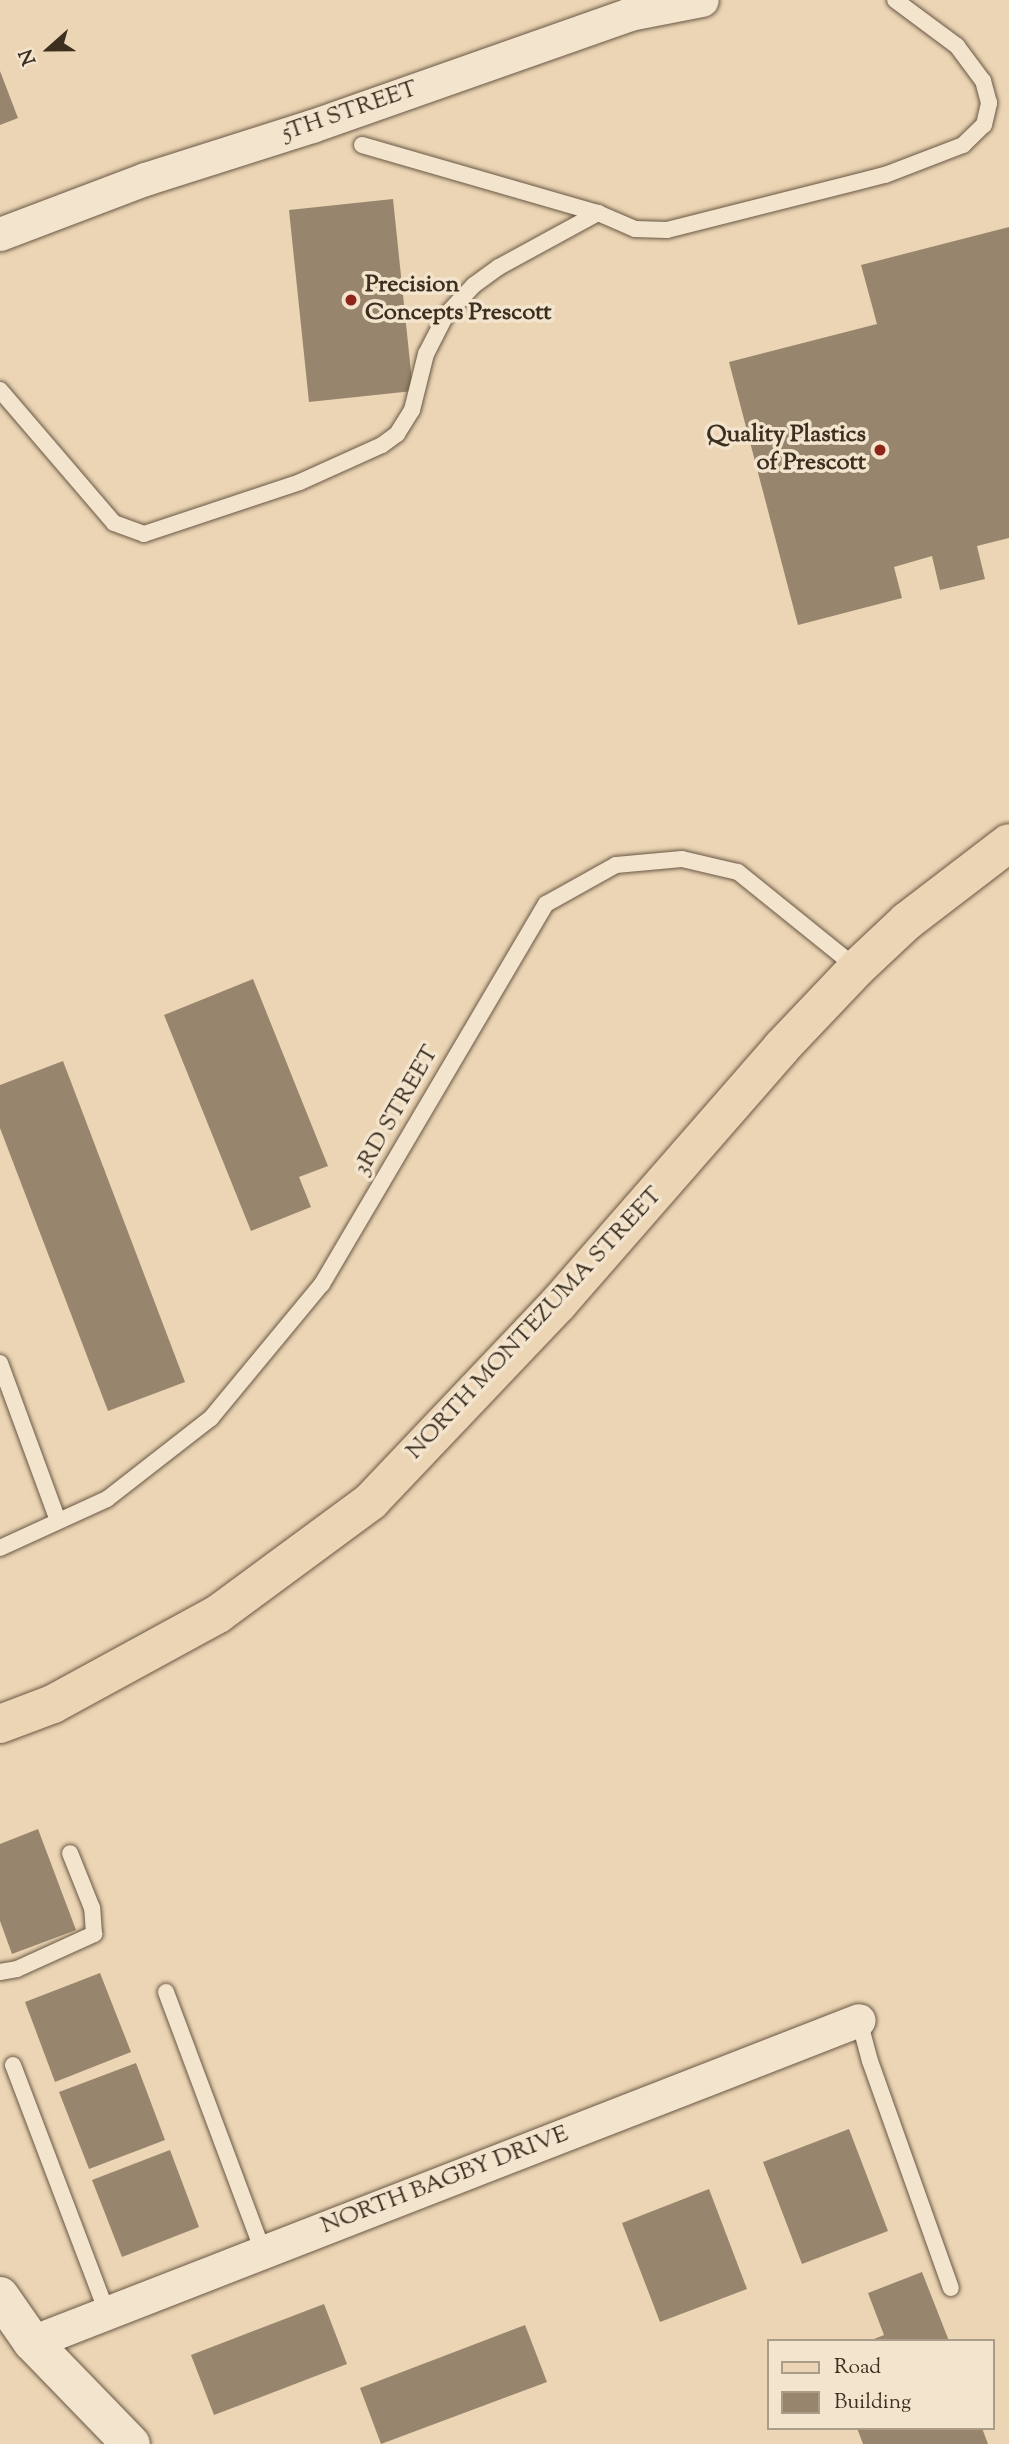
<!DOCTYPE html>
<style>
body{margin:0}
#map{position:relative;width:1009px;height:2444px;overflow:hidden;background:#ecd5b4;font-family:"Sorts Mill Goudy",serif}
div>[style]{position:absolute}
.building>*{inset:0;background:#98856d}
.roads{filter:drop-shadow(0 0 2px #685845) drop-shadow(0 0 2px #685845)}
.service>*{height:16px;margin:-8px;padding:0 8px;transform-origin:8px;border-radius:8px;background:#f3e4ce}
.minor>*{height:33px;margin:-16.5px;padding:0 16.5px;transform-origin:16.5px;border-radius:16.5px;background:#f3e4ce}
.tertiary>*{height:38px;margin:-19px;padding:0 19px;transform-origin:19px;border-radius:19px;background:#f3e4ce}
.primary>*{height:38px;margin:-19px;padding:0 19px;transform-origin:19px;border-radius:19px;background:#ecd5b4}
.dots>*{width:19px;height:19px;translate:-50% -50%;box-sizing:border-box;border:4px solid #f3e4ce;border-radius:50%}
span{translate:-50% -50%;white-space:nowrap;text-align:center;line-height:1.15;-webkit-text-stroke:7px #f3e4ce;paint-order:stroke}
.street-label{font-size:24px;color:#3c2f20}
.poi-label{font-size:24px;color:#3c2f20;font-weight:700}
.left{translate:0 -50%;text-align:left}
.right{translate:-100% -50%;text-align:right}
.legend{position:absolute;left:767px;top:2339px;width:228px;height:91px;box-sizing:border-box;background:#f3e4ce;border:2px solid #aa9c88;margin:0;padding:9px 12px;list-style:none;font-size:21px;color:#3c2f20}
.legend li{display:flex;align-items:center;gap:14px;height:35px}
.legend b{width:35px;border:2px solid #aa9c88}
.north{position:absolute;left:14px;top:14px;width:70px;height:70px;-webkit-text-stroke:5px #f3e4ce;paint-order:stroke;rotate:249deg;font-size:19px;font-weight:700;line-height:28px;text-align:center;color:#3c2f20}
.north::after{content:'';display:block;margin:auto;width:24px;height:32px;background:#3c2f20;clip-path:polygon(50% 0,100% 100%,50% 72%,0 100%)}
</style>
<div id="map">
<div class="building">
<i style="clip-path:polygon(0 71px,18px 118px,0 125px)"></i>
<i style="clip-path:polygon(393px 199px,413px 391px,309px 402px,289px 210px)"></i>
<i style="clip-path:polygon(1009px 227px,1009px 538px,977px 546px,985px 579px,940px 590px,932px 556px,894px 567px,902px 598px,798px 625px,729px 362px,877px 324px,861px 265px)"></i>
<i style="clip-path:polygon(253px 979px,328px 1166px,299px 1177px,311px 1207px,251px 1231px,164px 1015px)"></i>
<i style="clip-path:polygon(63px 1061px,185px 1382px,108px 1411px,0 1128px,0 1085px)"></i>
<i style="clip-path:polygon(38px 1829px,76px 1930px,12px 1954px,0 1921px,0 1844px)"></i>
<i style="clip-path:polygon(100px 1973px,131px 2052px,55px 2082px,25px 2002px)"></i>
<i style="clip-path:polygon(136px 2063px,165px 2140px,89px 2169px,59px 2092px)"></i>
<i style="clip-path:polygon(849px 2129px,888px 2231px,802px 2264px,763px 2162px)"></i>
<i style="clip-path:polygon(170px 2150px,199px 2227px,122px 2257px,92px 2180px)"></i>
<i style="clip-path:polygon(709px 2189px,747px 2289px,660px 2322px,622px 2223px)"></i>
<i style="clip-path:polygon(922px 2272px,949px 2341px,869px 2341px,884px 2335px,868px 2293px)"></i>
<i style="clip-path:polygon(324px 2304px,347px 2364px,214px 2415px,191px 2355px)"></i>
<i style="clip-path:polygon(525px 2325px,547px 2382px,381px 2444px,360px 2388px)"></i>
<i style="clip-path:polygon(857px 2428px,982px 2428px,988px 2444px,863px 2444px)"></i>
</div>
<div class="roads">
<div class="service">
<i style="left:362px;top:145px;width:246px;rotate:16.1deg"></i>
<i style="left:598px;top:213px;width:40px;rotate:23.4deg"></i>
<i style="left:635px;top:229px;width:32px;rotate:2deg"></i>
<i style="left:667px;top:230px;width:225px;rotate:-14.2deg"></i>
<i style="left:885px;top:175px;width:84px;rotate:-21deg"></i>
<i style="left:963px;top:145px;width:29px;rotate:-44deg"></i>
<i style="left:984px;top:125px;width:23px;rotate:-77deg"></i>
<i style="left:989px;top:103px;width:23px;rotate:-105deg"></i>
<i style="left:983px;top:81px;width:44px;rotate:-126.6deg"></i>
<i style="left:957px;top:46px;width:77px;rotate:-143.4deg"></i>
<i style="left:0;top:390px;width:175px;rotate:49.4deg"></i>
<i style="left:114px;top:523px;width:32px;rotate:20deg"></i>
<i style="left:144px;top:534px;width:164px;rotate:-18.4deg"></i>
<i style="left:300px;top:482px;width:90px;rotate:-24.3deg"></i>
<i style="left:382px;top:445px;width:19px;rotate:-36deg"></i>
<i style="left:397px;top:434px;width:28px;rotate:-58deg"></i>
<i style="left:412px;top:410px;width:58px;rotate:-76deg"></i>
<i style="left:426px;top:354px;width:44px;rotate:-62.9deg"></i>
<i style="left:446px;top:315px;width:41px;rotate:-47deg"></i>
<i style="left:474px;top:285px;width:31px;rotate:-36deg"></i>
<i style="left:499px;top:267px;width:113px;rotate:-28.6deg"></i>
<i style="left:0;top:1363px;width:168px;rotate:69.8deg"></i>
<i style="left:0;top:1548px;width:118px;rotate:-24.6deg"></i>
<i style="left:107px;top:1499px;width:132px;rotate:-37.9deg"></i>
<i style="left:211px;top:1418px;width:174px;rotate:-50.4deg"></i>
<i style="left:322px;top:1284px;width:441px;rotate:-59.5deg"></i>
<i style="left:546px;top:904px;width:80px;rotate:-29.1deg"></i>
<i style="left:616px;top:865px;width:66px;rotate:-5.2deg"></i>
<i style="left:682px;top:859px;width:57px;rotate:13.1deg"></i>
<i style="left:738px;top:872px;width:153px;rotate:38.9deg"></i>
<i style="left:0;top:1972px;width:17px;rotate:-10deg"></i>
<i style="left:17px;top:1969px;width:85px;rotate:-24.4deg"></i>
<i style="left:94px;top:1934px;width:26px;rotate:-94deg"></i>
<i style="left:92px;top:1908px;width:59px;rotate:-111.8deg"></i>
<i style="left:166px;top:1992px;width:278px;rotate:69.5deg"></i>
<i style="left:859px;top:2020px;width:42px;rotate:75deg"></i>
<i style="left:870px;top:2061px;width:241px;rotate:70.4deg"></i>
<i style="left:13px;top:2065px;width:265px;rotate:69.2deg"></i>
</div>
<div class="minor">
<i style="left:0;top:234px;width:155px;rotate:-20.8deg"></i>
<i style="left:145px;top:179px;width:175px;rotate:-17.6deg"></i>
<i style="left:312px;top:126px;width:337px;rotate:-19.4deg"></i>
<i style="left:630px;top:14px;width:73px;rotate:-11deg"></i>
<i style="left:32px;top:2342px;width:887px;rotate:-21.27deg"></i>
</div>
<div class="tertiary">
<i style="left:0;top:2296px;width:56px;rotate:55.2deg"></i>
<i style="left:32px;top:2342px;width:142px;rotate:45.9deg"></i>
</div>
<div class="primary">
<i style="left:0;top:1724px;width:57px;rotate:-20.7deg"></i>
<i style="left:53px;top:1704px;width:188px;rotate:-28.6deg"></i>
<i style="left:218px;top:1614px;width:190px;rotate:-36.4deg"></i>
<i style="left:371px;top:1501px;width:272px;rotate:-46.5deg"></i>
<i style="left:558px;top:1304px;width:340px;rotate:-48.9deg"></i>
<i style="left:781px;top:1048px;width:110px;rotate:-46.5deg"></i>
<i style="left:857px;top:968px;width:69px;rotate:-43.2deg"></i>
<i style="left:907px;top:921px;width:128px;rotate:-37.4deg"></i>
</div>
</div>
<div class="dots">
<i style="left:351px;top:300px;background:#8f2418"></i>
<i style="left:880px;top:450px;background:#8f2418"></i>
</div>
<div class="street-label">
<span style="left:350px;top:112px;rotate:-19deg">5TH STREET</span>
<span style="left:397px;top:1111px;rotate:-60deg">3RD STREET</span>
<span style="left:535px;top:1324px;rotate:-47deg">NORTH MONTEZUMA STREET</span>
<span style="left:445px;top:2181px;rotate:-21deg">NORTH BAGBY DRIVE</span>
</div>
<div class="poi-label">
<span class="left" style="left:365px;top:300px">Precision<br>Concepts Prescott</span>
<span class="right" style="left:866px;top:450px">Quality Plastics<br>of Prescott</span>
</div>
<ul class="legend">
<li><b style="height:9px;background:#ecd5b4"></b>Road</li>
<li><b style="height:19px;background:#98856d"></b>Building</li>
</ul>
<div class="north">N</div>
</div>
